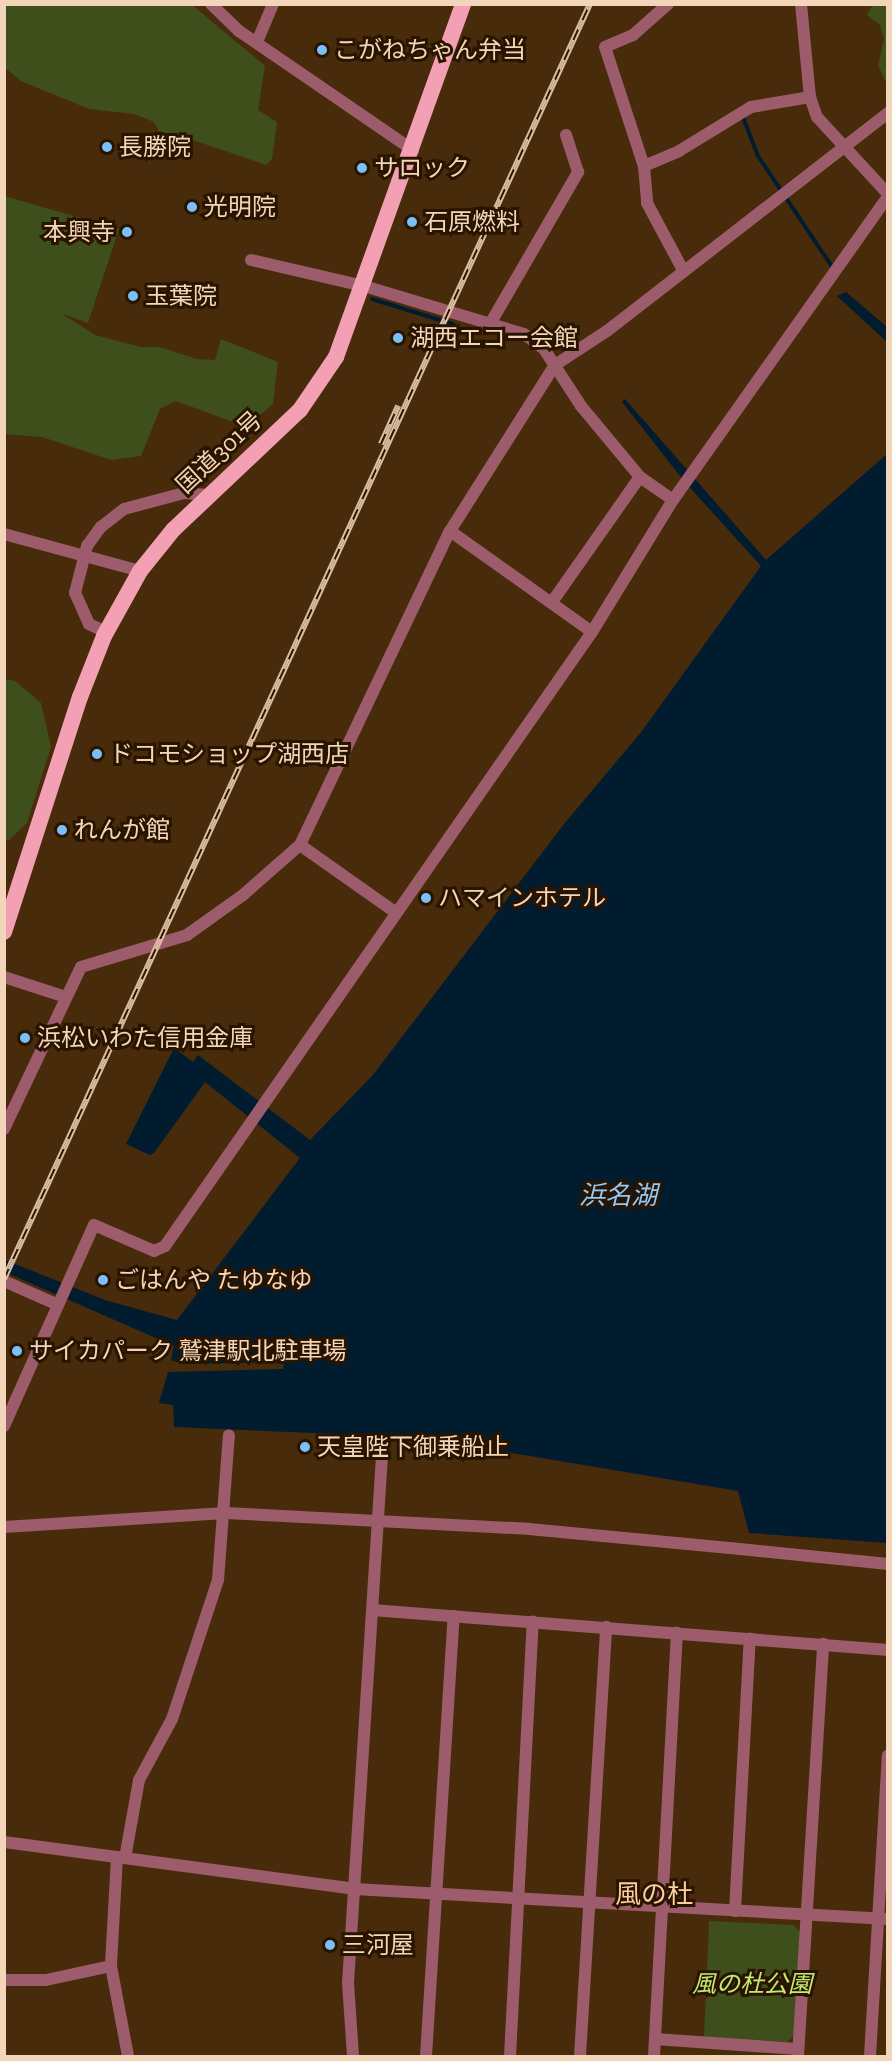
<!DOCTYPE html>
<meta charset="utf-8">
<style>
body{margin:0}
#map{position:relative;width:892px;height:2061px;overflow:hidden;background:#472b0b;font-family:"Zilla Slab","Noto Sans JP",serif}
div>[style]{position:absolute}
.green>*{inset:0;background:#3e4f1b}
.water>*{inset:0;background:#011b2f}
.stream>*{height:4px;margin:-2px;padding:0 2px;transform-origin:2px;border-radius:2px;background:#011b2f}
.minor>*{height:12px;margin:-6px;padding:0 6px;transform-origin:6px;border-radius:6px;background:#9c5c6b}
.tertiary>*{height:12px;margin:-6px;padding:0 6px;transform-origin:6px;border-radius:6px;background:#9c5c6b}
.trunk>*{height:16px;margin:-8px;padding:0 8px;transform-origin:8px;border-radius:8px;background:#f4a0b4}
.rail>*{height:6px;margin-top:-3px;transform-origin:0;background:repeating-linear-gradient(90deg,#291400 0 11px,#dbbda1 0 22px);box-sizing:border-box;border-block:2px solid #dbbda1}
.dots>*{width:16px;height:16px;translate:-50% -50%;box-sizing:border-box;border:3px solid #291400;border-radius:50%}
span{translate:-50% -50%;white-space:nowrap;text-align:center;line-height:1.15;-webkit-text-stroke:6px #291400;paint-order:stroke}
.poi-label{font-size:24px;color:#f3d5b9}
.left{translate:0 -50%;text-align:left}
.right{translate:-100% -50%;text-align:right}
.street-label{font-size:24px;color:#f3d5b9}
.park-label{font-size:24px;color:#c2eb6f;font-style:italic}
.water-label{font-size:26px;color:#8dc9fc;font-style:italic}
.neighbourhood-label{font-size:26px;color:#fdcd9f}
.frame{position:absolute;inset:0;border:6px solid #f3d5b9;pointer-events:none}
</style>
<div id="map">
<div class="green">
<i style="clip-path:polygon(873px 4px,887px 5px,887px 85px,878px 65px,884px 39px,880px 25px,867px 15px)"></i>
<i style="clip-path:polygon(4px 5px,192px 5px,265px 66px,258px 110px,277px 122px,272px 159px,266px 165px,193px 140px,163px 138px,154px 122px,134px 114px,89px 109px,21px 81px,5px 68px)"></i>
<i style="clip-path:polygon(4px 196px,119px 229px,88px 323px,61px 313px,95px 335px,141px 347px,159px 347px,197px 359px,215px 360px,221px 339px,278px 362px,273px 404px,246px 427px,176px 401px,160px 409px,141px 456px,111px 460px,42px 437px,5px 434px)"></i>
<i style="clip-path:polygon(5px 679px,15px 681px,41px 703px,51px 747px,27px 823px,9px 840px,4px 839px)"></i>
<i style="clip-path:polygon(709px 1921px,794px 1925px,800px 1932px,795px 2035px,787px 2042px,704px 2038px)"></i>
</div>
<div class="water">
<i style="clip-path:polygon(846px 292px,887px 327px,887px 342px,837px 296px)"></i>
<i style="clip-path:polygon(625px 399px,766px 560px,887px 454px,887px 1543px,749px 1533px,738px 1491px,518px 1454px,387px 1436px,174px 1427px,173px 1405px,159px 1403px,168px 1372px,283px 1369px,284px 1362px,183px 1364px,171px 1360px,174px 1346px,5px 1272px,5px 1260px,105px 1300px,177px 1320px,300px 1158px,205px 1082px,154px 1153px,150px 1155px,126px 1144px,174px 1048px,193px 1062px,198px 1055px,310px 1140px,373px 1075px,564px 824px,642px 731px,761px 566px,684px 481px,622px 402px)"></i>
</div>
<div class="stream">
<i style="left:743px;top:117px;width:42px;rotate:69deg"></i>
<i style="left:758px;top:156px;width:131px;rotate:56.2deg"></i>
<i style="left:372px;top:299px;width:85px;rotate:17.2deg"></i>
</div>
<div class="minor">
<i style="left:668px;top:4px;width:47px;rotate:138.5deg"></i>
<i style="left:633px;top:35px;width:30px;rotate:157deg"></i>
<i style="left:605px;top:47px;width:125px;rotate:71.9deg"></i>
<i style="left:644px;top:166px;width:37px;rotate:85deg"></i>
<i style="left:647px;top:203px;width:76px;rotate:61.8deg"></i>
<i style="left:801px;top:4px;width:93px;rotate:84.5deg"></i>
<i style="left:810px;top:97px;width:21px;rotate:71deg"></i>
<i style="left:817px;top:117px;width:105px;rotate:47.3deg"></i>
<i style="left:257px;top:42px;width:41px;rotate:-67.2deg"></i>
<i style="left:644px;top:166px;width:38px;rotate:-23deg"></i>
<i style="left:679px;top:151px;width:84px;rotate:-31.4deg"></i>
<i style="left:751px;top:107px;width:60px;rotate:-9.6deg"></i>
<i style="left:251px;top:260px;width:116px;rotate:13deg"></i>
<i style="left:364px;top:286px;width:167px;rotate:16.7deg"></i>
<i style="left:524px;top:334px;width:25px;rotate:37deg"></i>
<i style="left:544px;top:349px;width:68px;rotate:57deg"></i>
<i style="left:581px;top:406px;width:92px;rotate:50.3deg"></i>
<i style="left:640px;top:477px;width:40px;rotate:34.9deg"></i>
<i style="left:490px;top:324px;width:176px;rotate:-59.9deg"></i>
<i style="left:578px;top:172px;width:39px;rotate:-108deg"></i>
<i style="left:450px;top:531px;width:174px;rotate:35.4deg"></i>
<i style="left:4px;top:534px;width:141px;rotate:15.2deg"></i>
<i style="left:552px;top:602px;width:153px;rotate:-54.9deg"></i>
<i style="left:106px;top:632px;width:19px;rotate:-155deg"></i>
<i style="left:89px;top:624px;width:34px;rotate:-114deg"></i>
<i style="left:75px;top:593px;width:49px;rotate:-75.7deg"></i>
<i style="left:87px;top:546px;width:24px;rotate:-54deg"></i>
<i style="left:101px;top:527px;width:29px;rotate:-38deg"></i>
<i style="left:124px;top:509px;width:62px;rotate:-14.9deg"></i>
<i style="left:184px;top:493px;width:24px;rotate:5deg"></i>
<i style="left:300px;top:845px;width:116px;rotate:35.2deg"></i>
<i style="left:4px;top:977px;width:65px;rotate:17.9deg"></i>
<i style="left:4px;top:1129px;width:179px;rotate:-64.6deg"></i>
<i style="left:81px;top:967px;width:111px;rotate:-16.8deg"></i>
<i style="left:187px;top:935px;width:69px;rotate:-35.5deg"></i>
<i style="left:243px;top:895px;width:76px;rotate:-41.3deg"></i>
<i style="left:300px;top:845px;width:348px;rotate:-64.5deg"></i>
<i style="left:450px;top:531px;width:196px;rotate:-57.7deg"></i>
<i style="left:555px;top:365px;width:62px;rotate:-33.2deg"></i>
<i style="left:607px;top:331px;width:356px;rotate:-37.8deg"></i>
<i style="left:4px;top:1426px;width:220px;rotate:-65.9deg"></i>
<i style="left:94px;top:1225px;width:65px;rotate:23.4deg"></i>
<i style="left:154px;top:1251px;width:12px;rotate:-24deg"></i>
<i style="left:165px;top:1246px;width:748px;rotate:-55.18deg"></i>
<i style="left:592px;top:632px;width:155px;rotate:-58.5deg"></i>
<i style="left:673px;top:500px;width:372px;rotate:-54.7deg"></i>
<i style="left:4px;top:1527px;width:222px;rotate:-3.6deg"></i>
<i style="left:226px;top:1513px;width:303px;rotate:3deg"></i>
<i style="left:529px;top:1529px;width:212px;rotate:5.4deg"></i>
<i style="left:372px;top:1610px;width:518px;rotate:4.43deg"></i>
<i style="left:4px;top:1842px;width:353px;rotate:7.6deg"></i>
<i style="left:354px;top:1889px;width:535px;rotate:3.22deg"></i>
<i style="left:117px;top:1857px;width:109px;rotate:93.2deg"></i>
<i style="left:111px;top:1966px;width:92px;rotate:79.3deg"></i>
<i style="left:125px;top:1858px;width:79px;rotate:-79.8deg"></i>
<i style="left:139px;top:1780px;width:69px;rotate:-61.6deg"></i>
<i style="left:172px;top:1719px;width:146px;rotate:-71.7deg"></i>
<i style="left:218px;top:1580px;width:145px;rotate:-85.7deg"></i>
<i style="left:735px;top:1911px;width:273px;rotate:-86.9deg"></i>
<i style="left:4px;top:1980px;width:42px"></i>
<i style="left:46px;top:1980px;width:66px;rotate:-12.2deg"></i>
<i style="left:655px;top:2039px;width:143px;rotate:4deg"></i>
<i style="left:353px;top:2056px;width:73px;rotate:-93.9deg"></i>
<i style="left:348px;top:1983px;width:543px;rotate:-86.31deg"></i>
<i style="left:426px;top:2056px;width:441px;rotate:-86.4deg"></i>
<i style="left:510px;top:2056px;width:435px;rotate:-87deg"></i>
<i style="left:580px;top:2056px;width:430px;rotate:-86.5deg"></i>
<i style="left:654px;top:2056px;width:424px;rotate:-86.9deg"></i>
<i style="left:798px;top:2056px;width:413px;rotate:-86.5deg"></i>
<i style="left:870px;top:2056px;width:301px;rotate:-86.6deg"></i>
</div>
<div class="tertiary">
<i style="left:211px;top:4px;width:39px;rotate:44deg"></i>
<i style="left:239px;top:31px;width:211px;rotate:34.4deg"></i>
<i style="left:4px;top:1281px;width:57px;rotate:23.9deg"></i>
<i style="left:740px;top:1549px;width:149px;rotate:5.8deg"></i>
</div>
<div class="trunk">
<i style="left:4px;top:932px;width:247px;rotate:-72.1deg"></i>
<i style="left:80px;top:697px;width:66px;rotate:-68.5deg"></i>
<i style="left:104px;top:636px;width:74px;rotate:-61deg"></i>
<i style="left:140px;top:571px;width:53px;rotate:-51.2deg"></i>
<i style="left:173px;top:530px;width:175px;rotate:-43.4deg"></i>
<i style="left:300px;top:410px;width:64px;rotate:-55.8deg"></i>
<i style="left:336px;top:357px;width:375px;rotate:-70.2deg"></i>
</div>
<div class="rail">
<i style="left:381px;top:444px;width:42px;rotate:-65.9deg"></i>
<i style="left:4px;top:1279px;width:1403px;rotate:-65.32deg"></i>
</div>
<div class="dots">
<i style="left:322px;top:50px;background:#7abff8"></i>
<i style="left:107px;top:147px;background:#7abff8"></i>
<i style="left:362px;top:168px;background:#7abff8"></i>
<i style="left:192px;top:207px;background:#7abff8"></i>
<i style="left:412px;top:222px;background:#7abff8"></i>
<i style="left:127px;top:232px;background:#7abff8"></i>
<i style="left:133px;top:296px;background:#7abff8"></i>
<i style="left:398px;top:338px;background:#7abff8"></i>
<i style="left:97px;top:754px;background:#7abff8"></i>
<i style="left:62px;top:830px;background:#7abff8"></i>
<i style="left:426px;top:898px;background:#7abff8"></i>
<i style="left:25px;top:1038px;background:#7abff8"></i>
<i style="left:103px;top:1280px;background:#7abff8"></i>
<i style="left:17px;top:1351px;background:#7abff8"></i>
<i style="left:305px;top:1447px;background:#7abff8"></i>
<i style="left:330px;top:1945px;background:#7abff8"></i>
</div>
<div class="poi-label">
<span class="left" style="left:334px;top:50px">こがねちゃん弁当</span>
<span class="left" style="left:119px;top:147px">長勝院</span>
<span class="left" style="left:374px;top:168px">サロック</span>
<span class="left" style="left:204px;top:207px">光明院</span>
<span class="left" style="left:424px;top:222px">石原燃料</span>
<span class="right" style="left:115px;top:232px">本興寺</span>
<span class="left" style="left:145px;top:296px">玉葉院</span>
<span class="left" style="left:410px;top:338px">湖西エコー会館</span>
<span class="left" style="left:109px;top:754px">ドコモショップ湖西店</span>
<span class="left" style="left:74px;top:830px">れんが館</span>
<span class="left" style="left:438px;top:898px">ハマインホテル</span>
<span class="left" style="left:37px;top:1038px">浜松いわた信用金庫</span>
<span class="left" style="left:115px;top:1280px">ごはんや たゆなゆ</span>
<span class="left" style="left:29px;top:1351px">サイカパーク 鷲津駅北駐車場</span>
<span class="left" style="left:317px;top:1447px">天皇陛下御乗船止</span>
<span class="left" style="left:342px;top:1945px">三河屋</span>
</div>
<div class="street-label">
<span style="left:219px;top:452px;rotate:-43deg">国道301号</span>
</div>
<div class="park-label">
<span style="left:752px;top:1984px">風の杜公園</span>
</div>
<div class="water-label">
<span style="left:618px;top:1196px">浜名湖</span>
</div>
<div class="neighbourhood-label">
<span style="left:654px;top:1895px">風の杜</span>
</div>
<div class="frame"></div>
</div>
